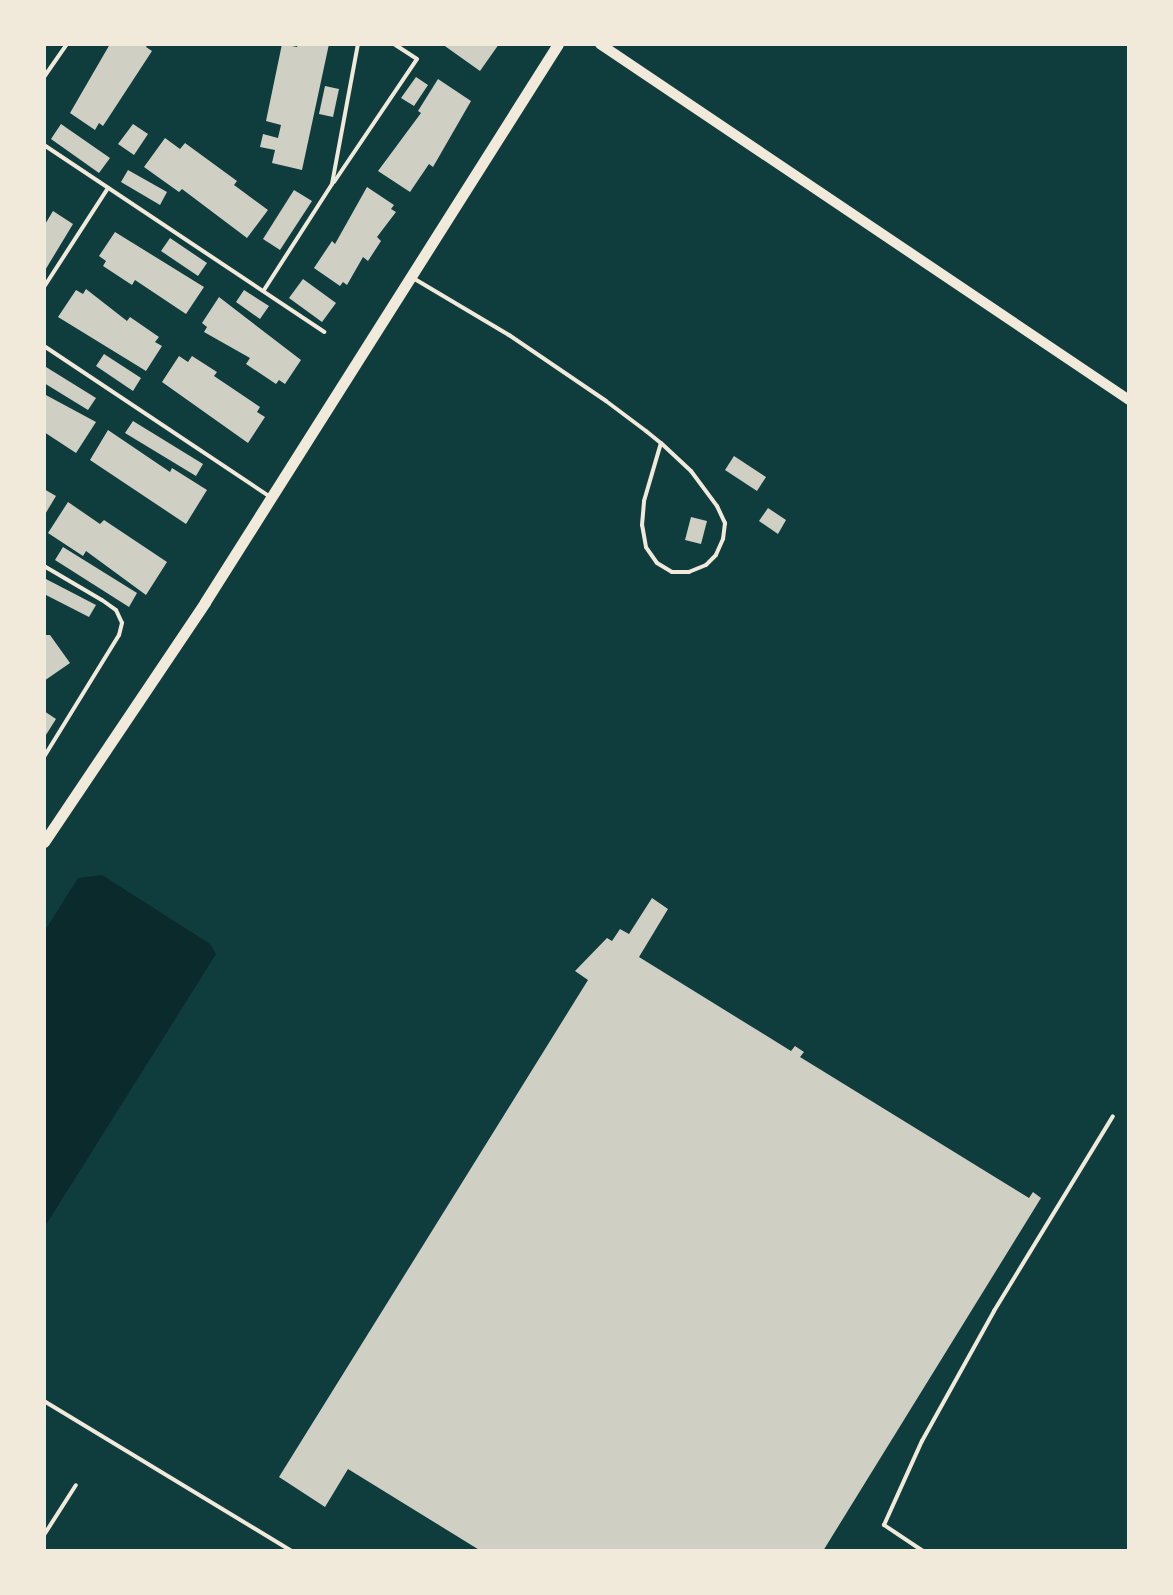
<!DOCTYPE html>
<style>
body{margin:0}
#map{position:relative;width:1173px;height:1595px;overflow:hidden;background:#0f3d3e;font-family:Figtree,sans-serif}
div>[style]{position:absolute}
.water>*{inset:0;background:#0a2a2b}
.building>*{inset:0;background:#cfcfc3}
.service>*{height:4px;margin:-2px;padding:0 2px;transform-origin:2px;border-radius:2px;background:#f1e9da}
.tertiary>*{height:10px;margin:-5px;padding:0 5px;transform-origin:5px;border-radius:5px;background:#f1e9da}
.secondary>*{height:11px;margin:-5.5px;padding:0 5.5px;transform-origin:5.5px;border-radius:5.5px;background:#f1e9da}
span{translate:-50% -50%;white-space:nowrap;text-align:center;line-height:1.15;-webkit-text-stroke:6px #f1e9da;paint-order:stroke}
.frame{position:absolute;inset:0;border:46px solid #f1e9da;pointer-events:none}
</style>
<div id="map">
<div class="water">
<i style="clip-path:polygon(102px 875px,210px 944px,216px 954px,44px 1228px,44px 932px,78px 878px)"></i>
</div>
<div class="building">
<i style="clip-path:polygon(110px 44px,148px 44px,146px 47px,152px 51px,103px 126px,99px 123px,95px 130px,70px 113px)"></i>
<i style="clip-path:polygon(282px 44px,297px 47px,298px 44px,329px 44px,302px 170px,272px 163px,275px 150px,260px 147px,263px 134px,278px 138px,281px 125px,266px 121px)"></i>
<i style="clip-path:polygon(442px 44px,499px 44px,480px 71px)"></i>
<i style="clip-path:polygon(416px 77px,428px 85px,414px 106px,401px 98px)"></i>
<i style="clip-path:polygon(438px 79px,471px 101px,433px 167px,429px 164px,410px 192px,378px 171px,421px 113px,418px 111px)"></i>
<i style="clip-path:polygon(325px 86px,339px 89px,333px 117px,319px 114px)"></i>
<i style="clip-path:polygon(61px 124px,110px 158px,99px 173px,51px 139px)"></i>
<i style="clip-path:polygon(133px 124px,148px 134px,134px 155px,118px 144px)"></i>
<i style="clip-path:polygon(165px 138px,180px 149px,185px 143px,237px 181px,234px 185px,268px 210px,247px 238px,182px 189px,179px 192px,144px 167px)"></i>
<i style="clip-path:polygon(128px 170px,167px 192px,160px 205px,121px 182px)"></i>
<i style="clip-path:polygon(367px 187px,394px 205px,391px 209px,396px 212px,377px 237px,381px 241px,368px 261px,363px 257px,347px 285px,343px 282px,340px 286px,314px 268px,332px 241px,335px 244px)"></i>
<i style="clip-path:polygon(294px 190px,312px 201px,280px 250px,263px 239px)"></i>
<i style="clip-path:polygon(53px 211px,73px 224px,44px 272px,44px 226px)"></i>
<i style="clip-path:polygon(115px 232px,204px 287px,186px 314px,135px 280px,132px 285px,103px 266px,106px 261px,99px 256px)"></i>
<i style="clip-path:polygon(170px 238px,207px 263px,198px 276px,161px 251px)"></i>
<i style="clip-path:polygon(303px 279px,336px 303px,322px 322px,289px 298px)"></i>
<i style="clip-path:polygon(86px 289px,127px 321px,130px 317px,159px 337px,155px 342px,162px 346px,146px 371px,58px 317px,76px 290px,83px 294px)"></i>
<i style="clip-path:polygon(244px 290px,269px 306px,260px 319px,236px 302px)"></i>
<i style="clip-path:polygon(219px 297px,301px 360px,285px 384px,279px 380px,276px 384px,246px 364px,250px 358px,204px 332px,207px 327px,202px 323px)"></i>
<i style="clip-path:polygon(104px 354px,141px 378px,133px 391px,96px 366px)"></i>
<i style="clip-path:polygon(179px 356px,188px 362px,192px 356px,217px 372px,214px 376px,260px 407px,257px 412px,265px 417px,248px 443px,162px 382px)"></i>
<i style="clip-path:polygon(46px 367px,96px 398px,88px 410px,44px 383px)"></i>
<i style="clip-path:polygon(44px 394px,96px 422px,76px 453px,44px 432px)"></i>
<i style="clip-path:polygon(133px 421px,203px 464px,196px 476px,125px 433px)"></i>
<i style="clip-path:polygon(108px 430px,170px 472px,172px 468px,207px 490px,186px 524px,90px 460px)"></i>
<i style="clip-path:polygon(734px 456px,766px 477px,757px 491px,725px 470px)"></i>
<i style="clip-path:polygon(44px 489px,56px 496px,44px 516px)"></i>
<i style="clip-path:polygon(68px 502px,100px 524px,104px 520px,167px 562px,146px 595px,86px 551px,83px 556px,48px 533px)"></i>
<i style="clip-path:polygon(768px 508px,786px 520px,778px 534px,759px 521px)"></i>
<i style="clip-path:polygon(691px 517px,707px 521px,701px 544px,685px 540px)"></i>
<i style="clip-path:polygon(63px 547px,137px 593px,129px 607px,55px 560px)"></i>
<i style="clip-path:polygon(44px 578px,96px 605px,89px 617px,44px 594px)"></i>
<i style="clip-path:polygon(44px 635px,50px 635px,70px 663px,44px 681px)"></i>
<i style="clip-path:polygon(44px 711px,56px 719px,44px 738px)"></i>
<i style="clip-path:polygon(652px 898px,668px 909px,639px 957px,791px 1051px,795px 1046px,804px 1052px,800px 1057px,1029px 1198px,1033px 1192px,1041px 1198px,823px 1551px,481px 1551px,348px 1469px,325px 1507px,279px 1477px,588px 980px,575px 971px,607px 938px,612px 941px,620px 929px,629px 934px)"></i>
</div>
<div class="service">
<i style="left:44px;top:77px;width:40px;rotate:-55.1deg"></i>
<i style="left:44px;top:145px;width:337px;rotate:33.7deg"></i>
<i style="left:334px;top:182px;width:148px;rotate:-56deg"></i>
<i style="left:417px;top:59px;width:27px;rotate:-147deg"></i>
<i style="left:413px;top:278px;width:112px;rotate:30.7deg"></i>
<i style="left:509px;top:335px;width:117px;rotate:34.2deg"></i>
<i style="left:606px;top:401px;width:50px;rotate:36.9deg"></i>
<i style="left:646px;top:431px;width:19px;rotate:39deg"></i>
<i style="left:661px;top:443px;width:41px;rotate:43deg"></i>
<i style="left:691px;top:471px;width:44px;rotate:53.4deg"></i>
<i style="left:717px;top:506px;width:19px;rotate:65deg"></i>
<i style="left:725px;top:523px;width:16px;rotate:97deg"></i>
<i style="left:723px;top:539px;width:17px;rotate:114deg"></i>
<i style="left:716px;top:555px;width:14px;rotate:135deg"></i>
<i style="left:706px;top:565px;width:18px;rotate:158deg"></i>
<i style="left:689px;top:572px;width:17px;rotate:180deg"></i>
<i style="left:672px;top:572px;width:17px;rotate:-149deg"></i>
<i style="left:657px;top:563px;width:19px;rotate:-125deg"></i>
<i style="left:646px;top:547px;width:22px;rotate:-100deg"></i>
<i style="left:642px;top:525px;width:24px;rotate:-85deg"></i>
<i style="left:644px;top:501px;width:60px;rotate:-73.7deg"></i>
<i style="left:44px;top:287px;width:118px;rotate:-57.1deg"></i>
<i style="left:264px;top:290px;width:126px;rotate:-57.3deg"></i>
<i style="left:332px;top:184px;width:142px;rotate:-79.5deg"></i>
<i style="left:44px;top:346px;width:270px;rotate:33.7deg"></i>
<i style="left:44px;top:566px;width:67px;rotate:30.4deg"></i>
<i style="left:102px;top:600px;width:17px;rotate:36deg"></i>
<i style="left:116px;top:610px;width:14px;rotate:65deg"></i>
<i style="left:122px;top:623px;width:12px;rotate:104deg"></i>
<i style="left:119px;top:635px;width:143px;rotate:121.6deg"></i>
<i style="left:44px;top:1401px;width:290px;rotate:31.2deg"></i>
<i style="left:44px;top:1535px;width:59px;rotate:-57.4deg"></i>
<i style="left:923px;top:1551px;width:47px;rotate:-146.3deg"></i>
<i style="left:884px;top:1525px;width:92px;rotate:-65.7deg"></i>
<i style="left:922px;top:1441px;width:149px;rotate:-61deg"></i>
<i style="left:994px;top:1311px;width:228px;rotate:-58.6deg"></i>
</div>
<div class="tertiary">
<i style="left:600px;top:44px;width:638px;rotate:33.94deg"></i>
</div>
<div class="secondary">
<i style="left:44px;top:842px;width:289px;rotate:-56.1deg"></i>
<i style="left:205px;top:602px;width:660px;rotate:-57.68deg"></i>
</div>
<div class="frame"></div>
</div>
